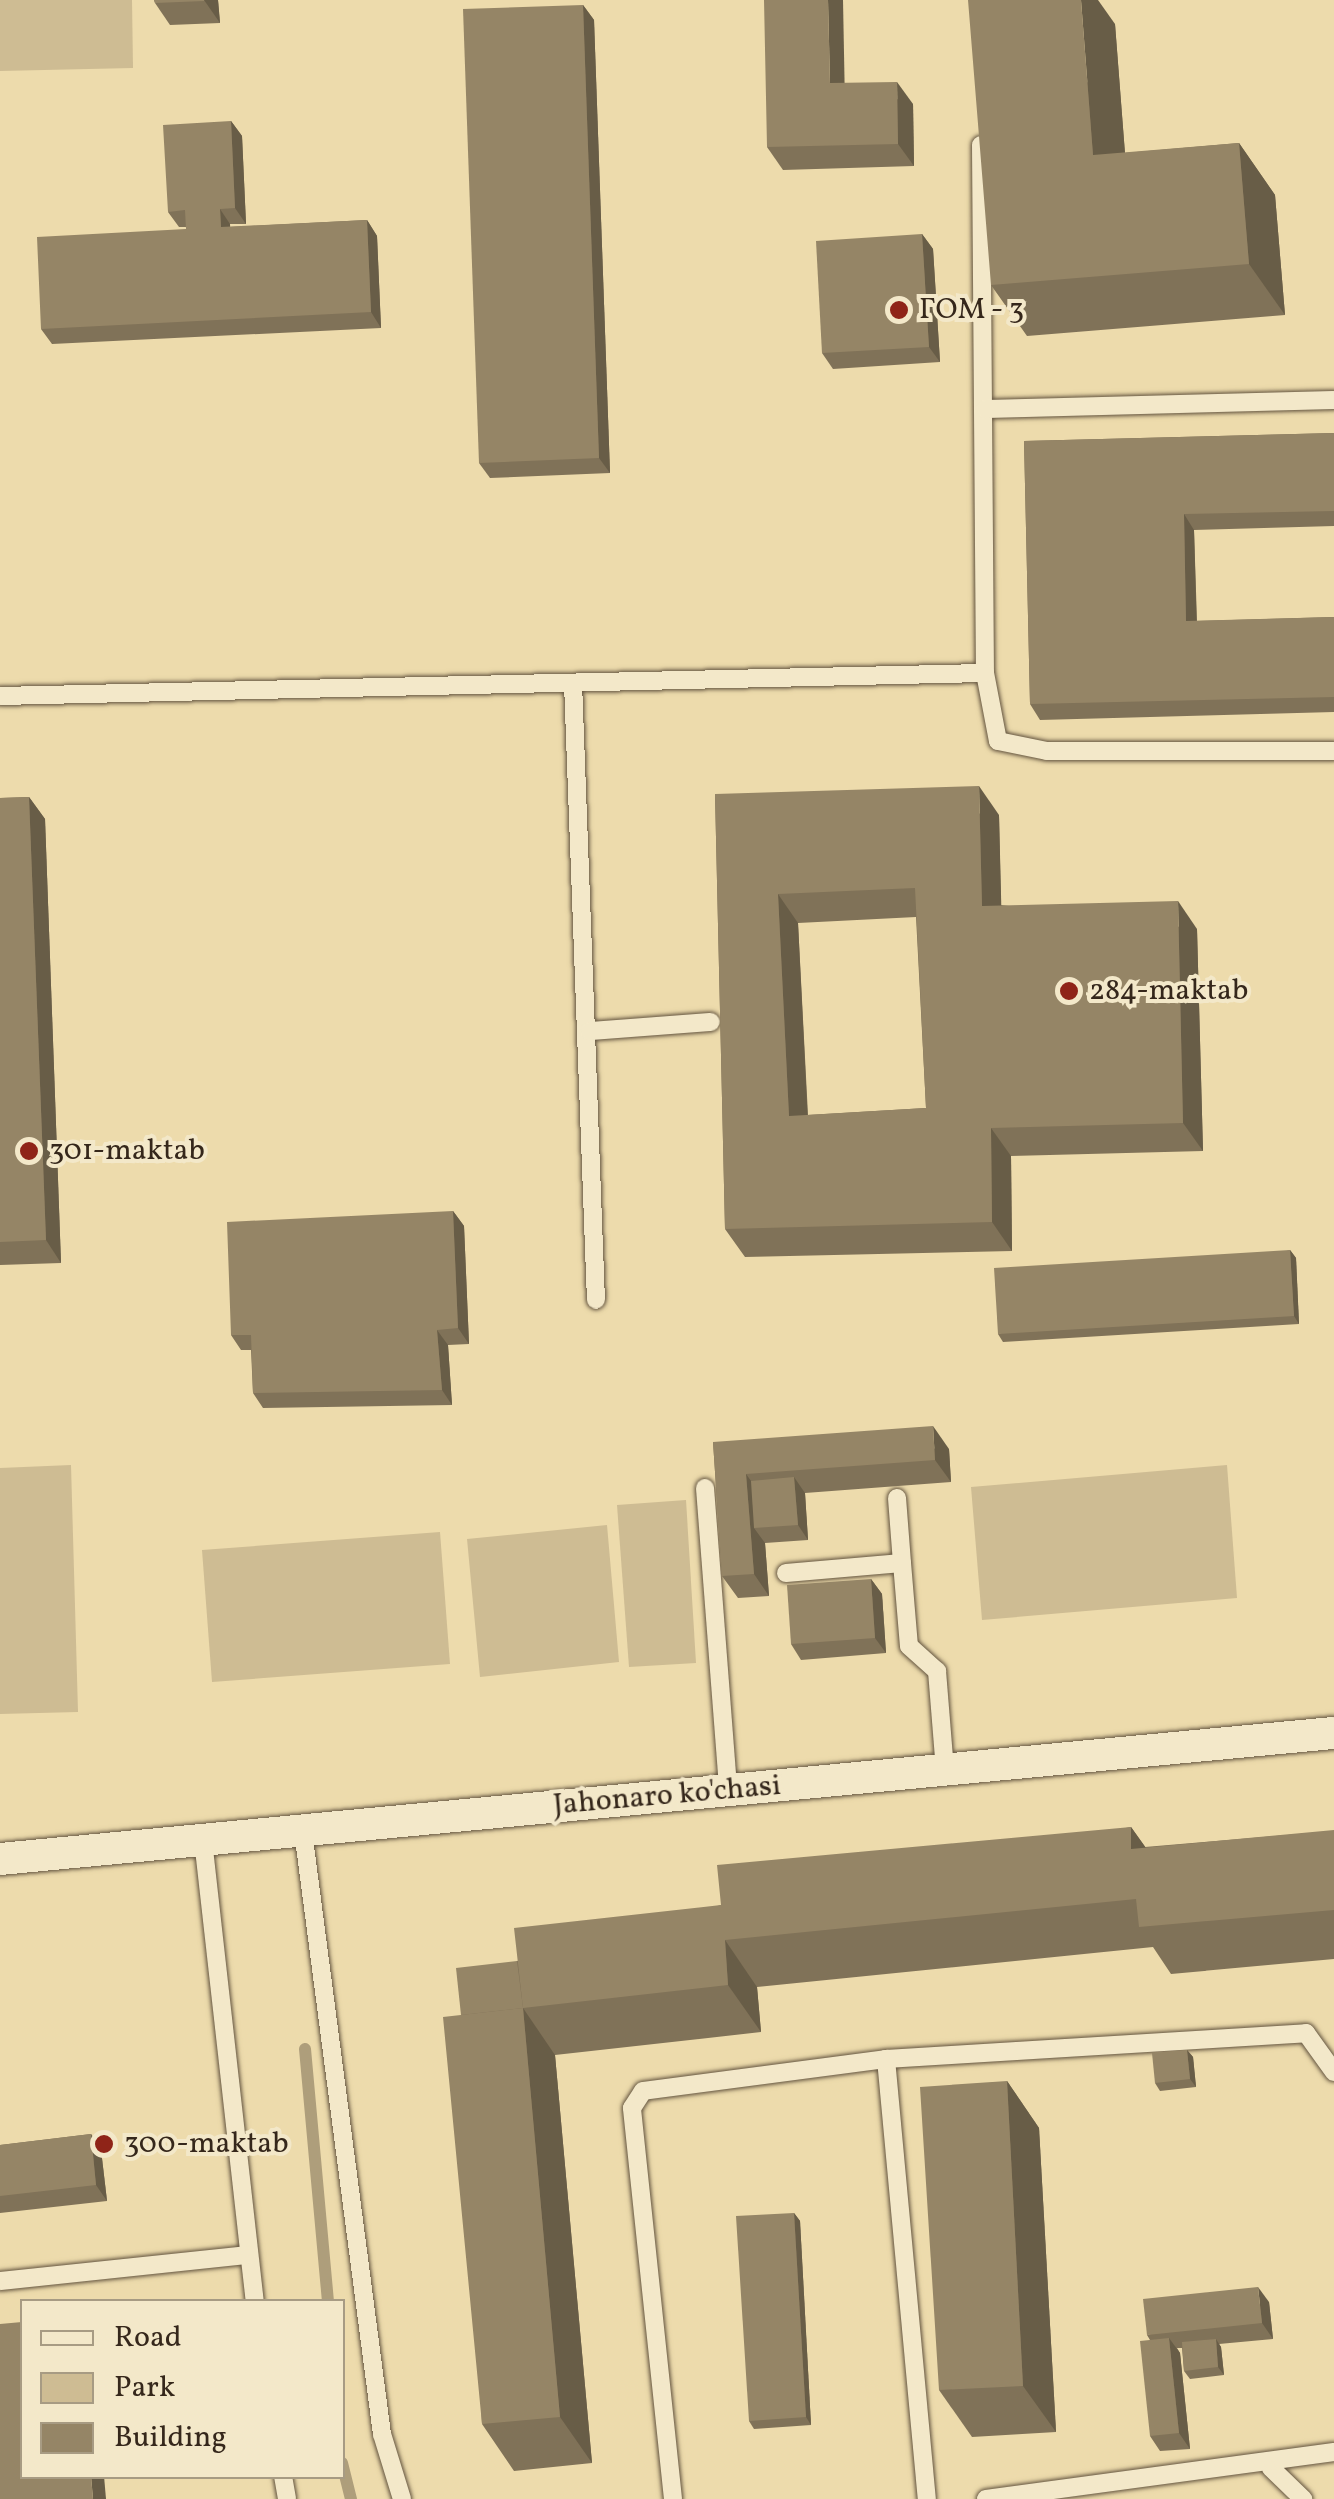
<!DOCTYPE html>
<meta charset="utf-8">
<style>
body{margin:0}
#map{position:relative;width:1334px;height:2499px;overflow:hidden;background:#eddbac;font-family:Vollkorn,serif}
div>[style]{position:absolute}
.green>*{inset:0;background:#cebc93}
.stream>*{height:12px;margin:-6px;padding:0 6px;transform-origin:6px;border-radius:6px;background:#ae9e7b}
.roads{filter:drop-shadow(0 0 2px #63543f) drop-shadow(0 0 2px #63543f)}
.service>*{height:18px;margin:-9px;padding:0 9px;transform-origin:9px;border-radius:9px;background:#f3e8c9}
.minor>*{height:32px;margin:-16px;padding:0 16px;transform-origin:16px;border-radius:16px;background:#f3e8c9}
.wall>*{inset:0;background:#807258}
.shaded-wall>*{inset:0;background:#685d47}
.building>*{inset:0;background:#958566}
.dots>*{width:28px;height:28px;translate:-50% -50%;box-sizing:border-box;border:5px solid #f3e8c9;border-radius:50%}
span{translate:-50% -50%;white-space:nowrap;text-align:center;line-height:1.15;-webkit-text-stroke:8px #f3e8c9;paint-order:stroke}
.poi-label{font-size:30px;color:#35271b}
.left{translate:0 -50%;text-align:left}
.street-label{font-size:30px;color:#35271b}
.legend{position:absolute;left:20px;top:2299px;width:325px;height:180px;box-sizing:border-box;background:#f3e8c9;border:2px solid #a79b83;margin:0;padding:12px 18px;list-style:none;font-size:30px;color:#35271b}
.legend li{display:flex;align-items:center;gap:20px;height:50px}
.legend b{width:50px;border:2px solid #a79b83}
</style>
<div id="map">
<div class="green">
<i style="clip-path:polygon(0 0,132px 0,133px 68px,0 71px)"></i>
<i style="clip-path:polygon(71px 1465px,78px 1712px,0 1714px,0 1468px)"></i>
<i style="clip-path:polygon(1227px 1465px,1237px 1598px,982px 1620px,971px 1487px)"></i>
<i style="clip-path:polygon(686px 1500px,696px 1663px,629px 1667px,617px 1505px)"></i>
<i style="clip-path:polygon(607px 1525px,619px 1662px,480px 1677px,467px 1539px)"></i>
<i style="clip-path:polygon(440px 1532px,450px 1664px,212px 1682px,202px 1550px)"></i>
</div>
<div class="stream">
<i style="left:305px;top:2049px;width:254px;rotate:84.8deg"></i>
<i style="left:342px;top:2463px;width:37px;rotate:76deg"></i>
</div>
<div class="roads">
<div class="service">
<i style="left:981px;top:145px;width:528px;rotate:89.57deg"></i>
<i style="left:985px;top:673px;width:69px;rotate:79.2deg"></i>
<i style="left:998px;top:741px;width:50px;rotate:11.5deg"></i>
<i style="left:1047px;top:751px;width:287px"></i>
<i style="left:986px;top:409px;width:348px;rotate:-1.5deg"></i>
<i style="left:573px;top:683px;width:617px;rotate:87.87deg"></i>
<i style="left:0;top:696px;width:985px;rotate:-1.34deg"></i>
<i style="left:590px;top:1031px;width:121px;rotate:-4.3deg"></i>
<i style="left:705px;top:1488px;width:303px;rotate:85.6deg"></i>
<i style="left:897px;top:1498px;width:65px;rotate:85.6deg"></i>
<i style="left:786px;top:1573px;width:116px;rotate:-4.9deg"></i>
<i style="left:902px;top:1563px;width:83px;rotate:85.2deg"></i>
<i style="left:909px;top:1646px;width:38px;rotate:42deg"></i>
<i style="left:937px;top:1671px;width:99px;rotate:85.4deg"></i>
<i style="left:303px;top:1831px;width:608px;rotate:82.54deg"></i>
<i style="left:382px;top:2434px;width:68px;rotate:72.9deg"></i>
<i style="left:203px;top:1840px;width:465px;rotate:83.6deg"></i>
<i style="left:886px;top:2059px;width:442px;rotate:84.7deg"></i>
<i style="left:0;top:2281px;width:248px;rotate:-6deg"></i>
<i style="left:1271px;top:2468px;width:45px;rotate:44.1deg"></i>
<i style="left:283px;top:2476px;width:23px;rotate:80deg"></i>
<i style="left:673px;top:2499px;width:393px;rotate:-96deg"></i>
<i style="left:632px;top:2108px;width:20px;rotate:-57deg"></i>
<i style="left:643px;top:2091px;width:245px;rotate:-7.5deg"></i>
<i style="left:886px;top:2059px;width:421px;rotate:-3.5deg"></i>
<i style="left:1306px;top:2033px;width:48px;rotate:54.3deg"></i>
<i style="left:986px;top:2499px;width:351px;rotate:-7.7deg"></i>
</div>
<div class="minor">
<i style="left:0;top:1859px;width:1340px;rotate:-5.4deg"></i>
</div>
</div>
<div class="wall">
<i style="clip-path:polygon(154px 0,218px 0,220px 23px,170px 25px,155px 3px)"></i>
<i style="clip-path:polygon(583px 5px,594px 20px,610px 473px,490px 478px,479px 463px)"></i>
<i style="clip-path:polygon(1115px 24px,1125px 153px,1239px 143px,1275px 195px,1285px 315px,1027px 336px,991px 285px)"></i>
<i style="clip-path:polygon(845px 83px,913px 104px,914px 166px,783px 170px,767px 147px)"></i>
<i style="clip-path:polygon(231px 121px,242px 136px,246px 224px,230px 224px,230px 227px,367px 220px,377px 236px,381px 328px,52px 344px,41px 329px,186px 229px,186px 227px,179px 227px,168px 212px)"></i>
<i style="clip-path:polygon(922px 234px,933px 249px,940px 362px,833px 369px,822px 353px)"></i>
<i style="clip-path:polygon(1334px 433px,1334px 526px,1194px 530px,1197px 621px,1334px 617px,1334px 712px,1040px 720px,1030px 704px,1024px 441px)"></i>
<i style="clip-path:polygon(evenodd,715px 794px,999px 815px,1001px 905px,1197px 929px,1203px 1151px,1011px 1156px,1012px 1251px,745px 1257px,725px 1229px,715px 794px,916px 917px,926px 1108px,808px 1115px,798px 923px,916px 917px)"></i>
<i style="clip-path:polygon(29px 797px,45px 819px,61px 1263px,0 1265px,0 798px)"></i>
<i style="clip-path:polygon(453px 1211px,464px 1226px,469px 1344px,448px 1345px,452px 1405px,263px 1408px,253px 1393px,251px 1350px,241px 1350px,231px 1335px)"></i>
<i style="clip-path:polygon(1290px 1250px,1296px 1258px,1299px 1324px,1003px 1342px,998px 1334px)"></i>
<i style="clip-path:polygon(713px 1442px,949px 1449px,951px 1482px,805px 1493px,808px 1540px,765px 1543px,769px 1596px,738px 1598px,722px 1576px)"></i>
<i style="clip-path:polygon(871px 1579px,882px 1594px,886px 1653px,801px 1660px,791px 1644px)"></i>
<i style="clip-path:polygon(1131px 1827px,1145px 1847px,1334px 1831px,1334px 1959px,1171px 1974px,1153px 1947px,757px 1987px,761px 2032px,555px 2055px,592px 2463px,514px 2471px,482px 2424px,461px 2015px,517px 1961px,721px 1905px)"></i>
<i style="clip-path:polygon(1187px 2050px,1193px 2057px,1196px 2087px,1160px 2091px,1155px 2083px)"></i>
<i style="clip-path:polygon(1007px 2081px,1039px 2128px,1056px 2432px,972px 2437px,939px 2390px)"></i>
<i style="clip-path:polygon(91px 2134px,101px 2150px,107px 2201px,0 2213px,0 2145px)"></i>
<i style="clip-path:polygon(794px 2213px,800px 2221px,811px 2425px,754px 2429px,749px 2421px)"></i>
<i style="clip-path:polygon(1269px 2302px,1273px 2339px,1219px 2344px,1221px 2347px,1224px 2375px,1190px 2379px,1184px 2371px,1182px 2348px,1177px 2348px,1180px 2353px,1190px 2449px,1160px 2451px,1150px 2436px,1150px 2340px,1147px 2335px)"></i>
</div>
<div class="shaded-wall">
<i style="clip-path:polygon(204px 0,218px 0,220px 23px)"></i>
<i style="clip-path:polygon(828px 0,843px 0,845px 106px,830px 83px)"></i>
<i style="clip-path:polygon(1081px 0,1098px 0,1115px 24px,1129px 206px,1093px 155px)"></i>
<i style="clip-path:polygon(583px 5px,594px 20px,610px 473px,599px 458px)"></i>
<i style="clip-path:polygon(897px 82px,913px 104px,914px 166px,898px 144px)"></i>
<i style="clip-path:polygon(231px 121px,242px 136px,246px 224px,235px 208px)"></i>
<i style="clip-path:polygon(1239px 143px,1275px 195px,1285px 315px,1249px 264px)"></i>
<i style="clip-path:polygon(220px 209px,230px 224px,231px 243px,221px 227px)"></i>
<i style="clip-path:polygon(367px 220px,377px 236px,381px 328px,371px 312px)"></i>
<i style="clip-path:polygon(922px 234px,933px 249px,940px 362px,929px 347px)"></i>
<i style="clip-path:polygon(1184px 514px,1194px 530px,1197px 636px,1186px 621px)"></i>
<i style="clip-path:polygon(979px 786px,999px 815px,1002px 934px,982px 906px)"></i>
<i style="clip-path:polygon(29px 797px,45px 819px,61px 1263px,46px 1240px)"></i>
<i style="clip-path:polygon(778px 894px,798px 923px,809px 1144px,789px 1116px)"></i>
<i style="clip-path:polygon(1178px 901px,1197px 929px,1203px 1151px,1183px 1123px)"></i>
<i style="clip-path:polygon(991px 1128px,1011px 1156px,1012px 1251px,992px 1222px)"></i>
<i style="clip-path:polygon(453px 1211px,464px 1226px,469px 1344px,458px 1328px)"></i>
<i style="clip-path:polygon(1290px 1250px,1296px 1258px,1299px 1324px,1294px 1316px)"></i>
<i style="clip-path:polygon(437px 1330px,448px 1345px,452px 1405px,442px 1390px)"></i>
<i style="clip-path:polygon(933px 1426px,949px 1449px,951px 1482px,935px 1460px)"></i>
<i style="clip-path:polygon(746px 1474px,762px 1496px,754px 1528px,765px 1543px,769px 1596px,754px 1574px)"></i>
<i style="clip-path:polygon(794px 1477px,805px 1493px,808px 1540px,798px 1525px)"></i>
<i style="clip-path:polygon(871px 1579px,882px 1594px,886px 1653px,875px 1638px)"></i>
<i style="clip-path:polygon(1131px 1827px,1164px 1873px,1131px 1849px)"></i>
<i style="clip-path:polygon(725px 1940px,757px 1987px,761px 2032px,728px 1985px)"></i>
<i style="clip-path:polygon(523px 2008px,555px 2055px,592px 2463px,560px 2417px)"></i>
<i style="clip-path:polygon(1187px 2050px,1193px 2057px,1196px 2087px,1190px 2079px)"></i>
<i style="clip-path:polygon(1007px 2081px,1039px 2128px,1056px 2432px,1023px 2386px)"></i>
<i style="clip-path:polygon(91px 2134px,101px 2150px,107px 2201px,96px 2185px)"></i>
<i style="clip-path:polygon(794px 2213px,800px 2221px,811px 2425px,806px 2417px)"></i>
<i style="clip-path:polygon(1258px 2287px,1269px 2302px,1273px 2339px,1262px 2323px)"></i>
<i style="clip-path:polygon(1169px 2338px,1180px 2353px,1190px 2449px,1179px 2433px)"></i>
<i style="clip-path:polygon(1216px 2339px,1221px 2347px,1224px 2375px,1218px 2367px)"></i>
<i style="clip-path:polygon(91px 2476px,104px 2476px,106px 2499px,93px 2499px)"></i>
</div>
<div class="building">
<i style="clip-path:polygon(154px 0,204px 0,204px 1px,155px 3px)"></i>
<i style="clip-path:polygon(764px 0,828px 0,830px 83px,897px 82px,898px 144px,767px 147px)"></i>
<i style="clip-path:polygon(968px 0,1081px 0,1093px 155px,1239px 143px,1249px 264px,991px 285px)"></i>
<i style="clip-path:polygon(583px 5px,599px 458px,479px 463px,463px 9px)"></i>
<i style="clip-path:polygon(231px 121px,235px 208px,220px 209px,221px 227px,367px 220px,371px 312px,41px 329px,37px 237px,186px 229px,185px 210px,168px 212px,163px 125px)"></i>
<i style="clip-path:polygon(922px 234px,929px 347px,822px 353px,816px 241px)"></i>
<i style="clip-path:polygon(1334px 433px,1334px 511px,1184px 514px,1186px 621px,1334px 617px,1334px 697px,1030px 704px,1024px 441px)"></i>
<i style="clip-path:polygon(evenodd,979px 786px,982px 906px,1178px 901px,1183px 1123px,991px 1128px,992px 1222px,725px 1229px,715px 794px,979px 786px,915px 888px,926px 1108px,789px 1116px,778px 894px,915px 888px)"></i>
<i style="clip-path:polygon(29px 797px,46px 1240px,0 1242px,0 798px)"></i>
<i style="clip-path:polygon(453px 1211px,458px 1328px,437px 1330px,442px 1390px,253px 1393px,251px 1335px,231px 1335px,227px 1222px)"></i>
<i style="clip-path:polygon(1290px 1250px,1294px 1316px,998px 1334px,994px 1268px)"></i>
<i style="clip-path:polygon(933px 1426px,935px 1460px,746px 1474px,754px 1574px,722px 1576px,713px 1442px)"></i>
<i style="clip-path:polygon(794px 1477px,798px 1525px,754px 1528px,751px 1481px)"></i>
<i style="clip-path:polygon(871px 1579px,875px 1638px,791px 1644px,787px 1585px)"></i>
<i style="clip-path:polygon(1131px 1827px,1131px 1849px,1334px 1830px,1334px 1910px,1139px 1927px,1136px 1899px,725px 1940px,728px 1985px,523px 2008px,560px 2417px,482px 2424px,443px 2017px,523px 2008px,514px 1928px,721px 1905px,717px 1865px)"></i>
<i style="clip-path:polygon(517px 1961px,523px 2008px,461px 2015px,456px 1968px)"></i>
<i style="clip-path:polygon(1187px 2050px,1190px 2079px,1155px 2083px,1152px 2053px)"></i>
<i style="clip-path:polygon(1007px 2081px,1023px 2386px,939px 2390px,920px 2087px)"></i>
<i style="clip-path:polygon(91px 2134px,96px 2185px,0 2196px,0 2145px)"></i>
<i style="clip-path:polygon(794px 2213px,806px 2417px,749px 2421px,736px 2216px)"></i>
<i style="clip-path:polygon(1258px 2287px,1262px 2323px,1147px 2335px,1143px 2299px)"></i>
<i style="clip-path:polygon(22px 2322px,22px 2476px,91px 2476px,93px 2499px,0 2499px,0 2324px)"></i>
<i style="clip-path:polygon(1169px 2338px,1179px 2433px,1150px 2436px,1140px 2341px)"></i>
<i style="clip-path:polygon(1216px 2339px,1218px 2367px,1184px 2371px,1182px 2342px)"></i>
</div>
<div class="dots">
<i style="left:899px;top:310px;background:#8f2418"></i>
<i style="left:1069px;top:991px;background:#8f2418"></i>
<i style="left:29px;top:1151px;background:#8f2418"></i>
<i style="left:104px;top:2144px;background:#8f2418"></i>
</div>
<div class="poi-label">
<span class="left" style="left:919px;top:310px">ГОМ - 3</span>
<span class="left" style="left:1089px;top:991px">284-maktab</span>
<span class="left" style="left:49px;top:1151px">301-maktab</span>
<span class="left" style="left:124px;top:2144px">300-maktab</span>
</div>
<div class="street-label">
<span style="left:667px;top:1796px;rotate:-5deg">Jahonaro ko'chasi</span>
</div>
<ul class="legend">
<li><b style="height:12px;background:#f3e8c9"></b>Road</li>
<li><b style="height:28px;background:#cebc93"></b>Park</li>
<li><b style="height:28px;background:#958566"></b>Building</li>
</ul>
</div>
